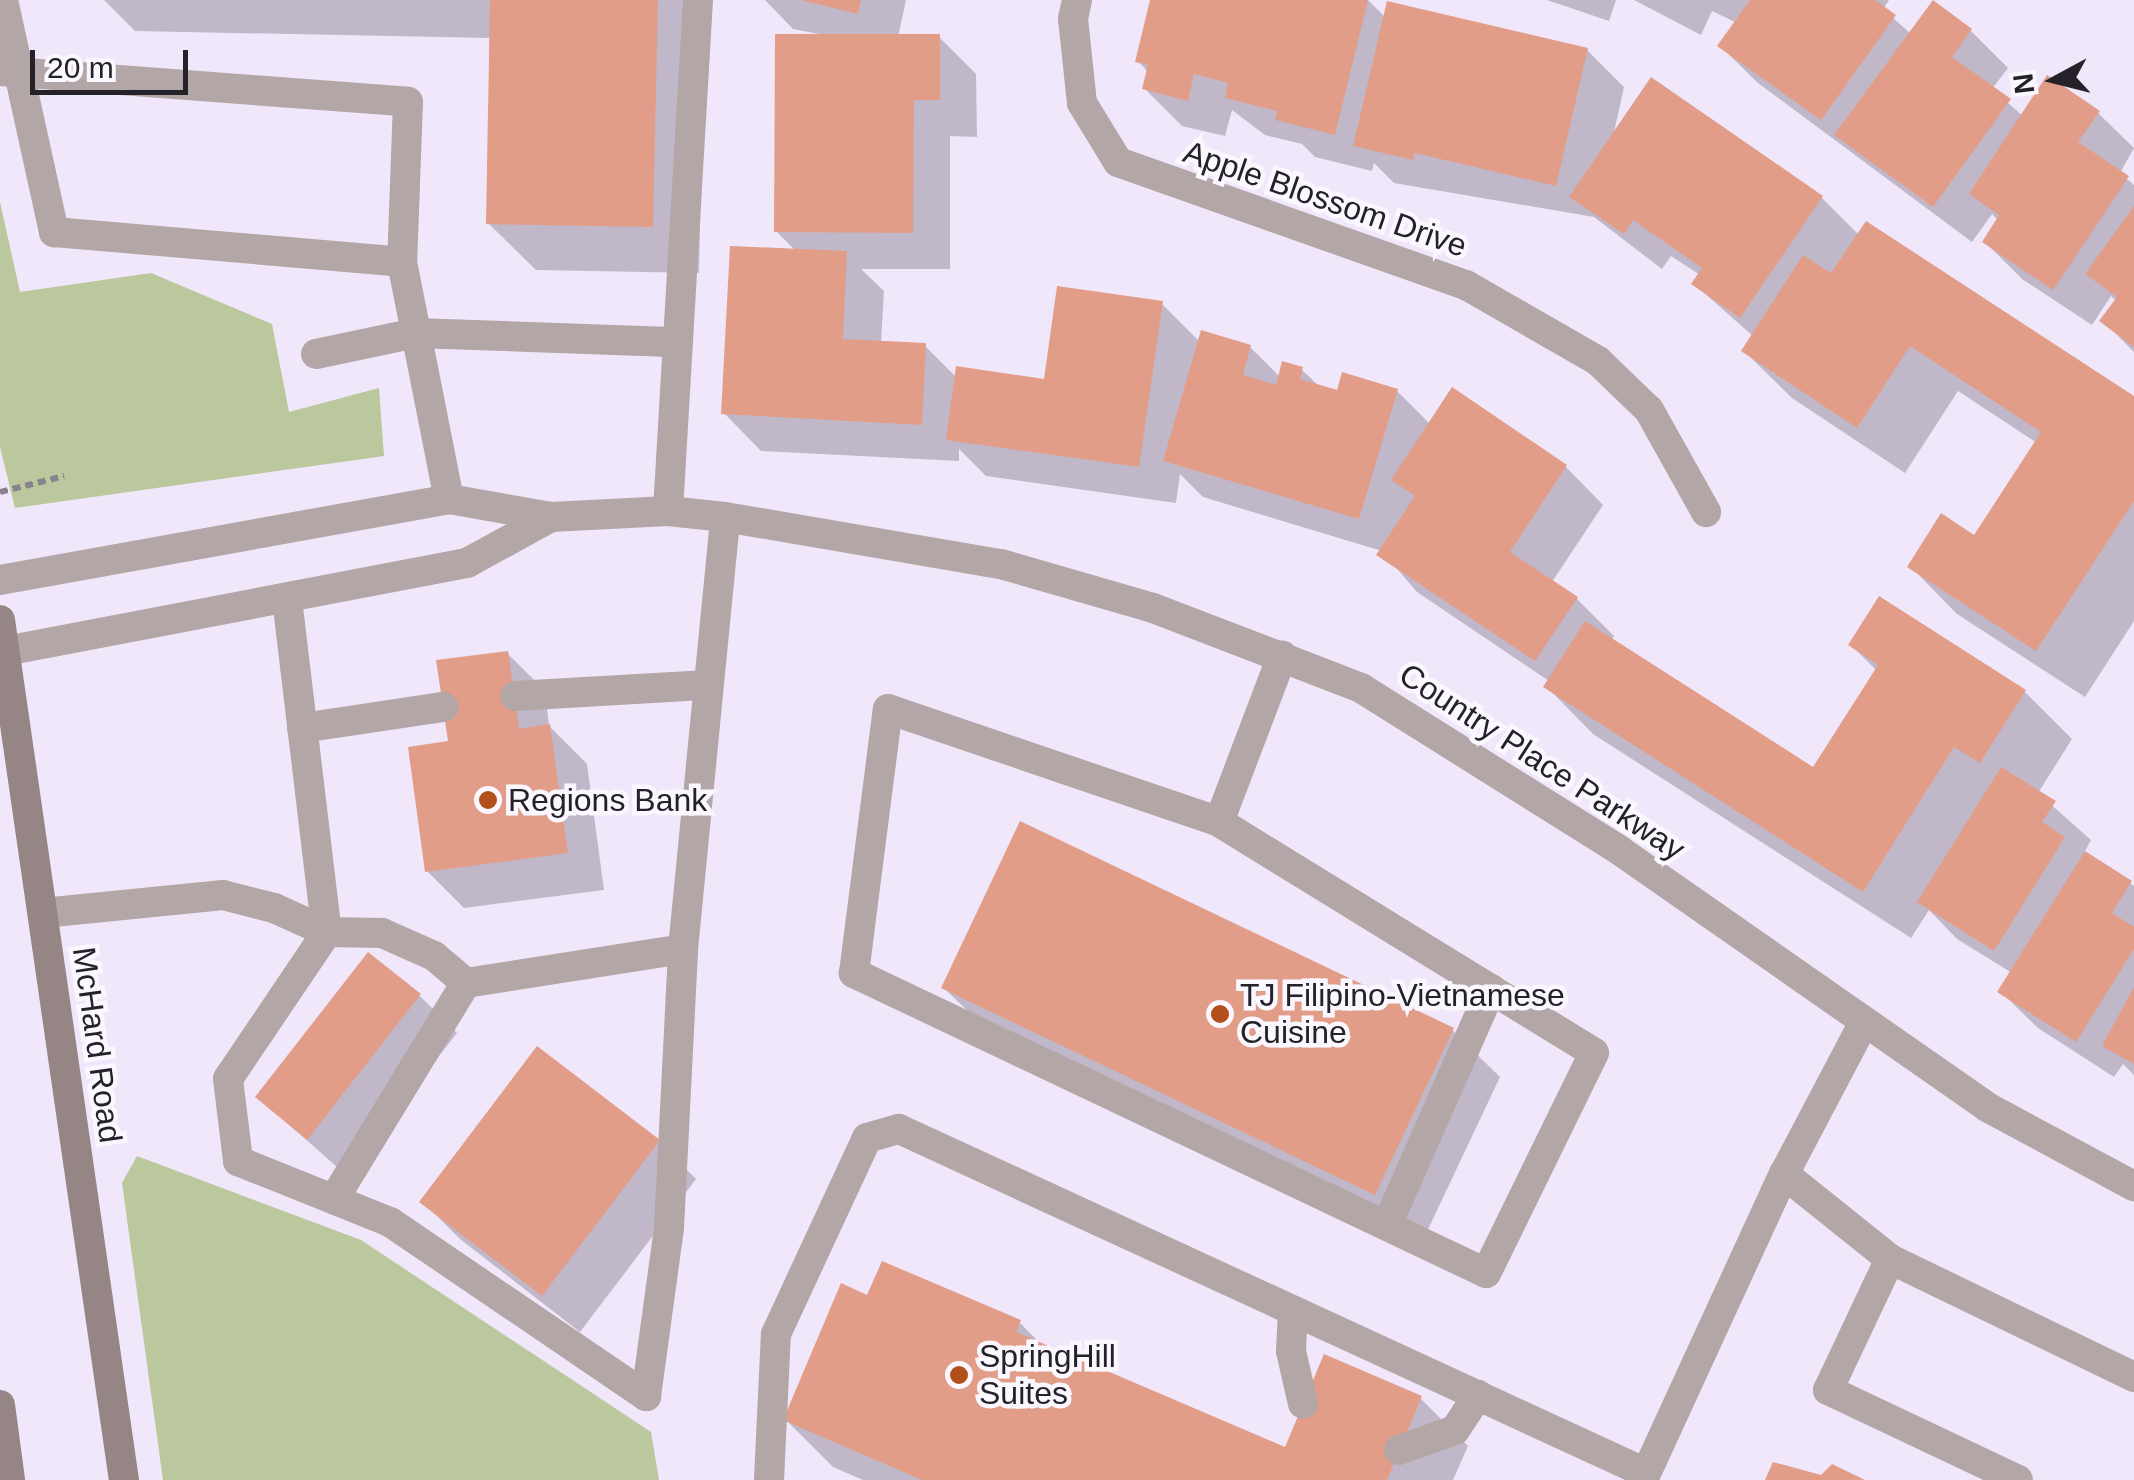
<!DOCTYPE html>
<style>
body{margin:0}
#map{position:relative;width:2134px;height:1480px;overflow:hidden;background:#f0e7fb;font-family:Arial,sans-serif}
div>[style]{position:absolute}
.green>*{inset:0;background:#bbc79c}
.shadow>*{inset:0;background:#0003}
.building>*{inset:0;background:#e29d89}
.path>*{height:6px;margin-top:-3px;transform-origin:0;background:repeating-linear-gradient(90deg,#898391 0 8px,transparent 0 13px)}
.service>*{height:30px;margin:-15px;padding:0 15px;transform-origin:15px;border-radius:15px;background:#b2a6a6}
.minor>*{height:30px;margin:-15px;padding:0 15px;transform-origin:15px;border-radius:15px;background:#b2a6a6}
.tertiary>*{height:30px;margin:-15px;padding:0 15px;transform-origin:15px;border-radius:15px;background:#b2a6a6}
.secondary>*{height:30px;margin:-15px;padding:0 15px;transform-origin:15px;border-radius:15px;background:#958585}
.dots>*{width:28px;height:28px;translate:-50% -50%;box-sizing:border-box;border:5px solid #faf7ff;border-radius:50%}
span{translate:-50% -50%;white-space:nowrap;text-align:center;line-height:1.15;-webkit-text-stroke:9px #faf7ff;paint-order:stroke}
.street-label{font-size:32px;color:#252129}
.poi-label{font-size:32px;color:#252129}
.left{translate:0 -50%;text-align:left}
.north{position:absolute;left:2004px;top:30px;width:100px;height:100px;-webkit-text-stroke:8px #faf7ff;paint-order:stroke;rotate:263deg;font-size:28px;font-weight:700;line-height:40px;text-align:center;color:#252129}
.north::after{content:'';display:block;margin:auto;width:35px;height:45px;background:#252129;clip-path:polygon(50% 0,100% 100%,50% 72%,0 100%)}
.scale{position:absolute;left:30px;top:50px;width:158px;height:45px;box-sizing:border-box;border:5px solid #252129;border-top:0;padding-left:12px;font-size:30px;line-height:35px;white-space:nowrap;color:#252129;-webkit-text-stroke:8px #faf7ff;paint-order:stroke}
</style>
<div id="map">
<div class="green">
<i style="clip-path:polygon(0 202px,20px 292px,151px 273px,272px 324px,289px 412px,379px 388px,384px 456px,15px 508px,0 447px)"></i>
<i style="clip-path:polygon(137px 1156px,361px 1240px,651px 1432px,659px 1480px,163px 1480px,122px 1183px)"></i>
</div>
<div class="shadow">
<i style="clip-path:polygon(104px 0,705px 0,699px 273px,536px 270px,488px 223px,491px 38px,135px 31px)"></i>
<i style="clip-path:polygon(765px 0,906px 0,898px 37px,939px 37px,976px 74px,977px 137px,950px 136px,950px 269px,861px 269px,884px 291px,881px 343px,925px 346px,957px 378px,1046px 381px,1161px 303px,1200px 342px,1250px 347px,1280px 377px,1302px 370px,1320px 387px,1338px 393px,1397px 391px,1431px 425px,1453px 391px,1566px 467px,1603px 505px,1552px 582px,1577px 599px,1614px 636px,1611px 641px,1814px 770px,1877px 671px,1851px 645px,2025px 692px,2072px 739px,2038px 793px,2091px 840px,2084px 853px,2134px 886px,2134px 1075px,2123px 1064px,2114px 1077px,2038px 1028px,2000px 991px,2012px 973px,1957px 939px,1929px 910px,1911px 938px,1593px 734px,1546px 686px,1549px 681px,1417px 592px,1382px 551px,1203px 497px,1180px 474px,1176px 503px,986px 476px,959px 449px,959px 461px,761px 451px,724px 413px,797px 252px,776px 231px,819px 34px,793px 29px)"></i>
<i style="clip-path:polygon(1153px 0,1368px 0,1386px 18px,1587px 50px,1624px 87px,1613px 137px,1652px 80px,1822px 198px,1859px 235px,2134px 399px,2134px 621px,2085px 697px,1957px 614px,1910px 566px,1974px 538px,2037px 443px,1958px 391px,1905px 473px,1792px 398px,1744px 351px,1754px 337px,1694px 284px,1700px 275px,1671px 256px,1662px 269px,1594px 217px,1394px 183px,1374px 163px,1372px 171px,1315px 157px,1302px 144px,1265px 135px,1232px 110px,1225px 136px,1182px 126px,1145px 89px,1148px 72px,1138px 61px)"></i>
<i style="clip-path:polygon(1547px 0,1616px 0,1609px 21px)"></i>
<i style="clip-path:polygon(1634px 0,1889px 0,1883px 9px,1911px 34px,1971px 31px,2008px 68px,1992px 89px,2023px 116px,2098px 113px,2134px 148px,2120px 173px,2134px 185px,2134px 352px,2103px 321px,2117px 302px,2111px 296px,2092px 325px,2022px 279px,1985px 242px,1999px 221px,1992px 214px,1972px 242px,1758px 83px,1720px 46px,1737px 23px,1712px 11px,1701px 35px)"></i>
<i style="clip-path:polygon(507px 653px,545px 691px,549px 726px,587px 764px,604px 890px,464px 908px,427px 871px,451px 743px)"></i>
<i style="clip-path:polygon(944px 988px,1452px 1030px,1500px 1077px,1423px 1240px,992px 1035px)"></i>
<i style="clip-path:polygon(420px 996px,457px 1033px,346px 1175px,258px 1097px)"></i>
<i style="clip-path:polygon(538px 1050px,659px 1142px,696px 1179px,580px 1332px,460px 1239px,423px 1202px)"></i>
<i style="clip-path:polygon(869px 1298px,1019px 1322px,1044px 1347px,1286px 1451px,1420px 1398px,1468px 1446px,1453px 1480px,863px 1480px,833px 1467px,786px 1420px)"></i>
</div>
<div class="building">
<i style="clip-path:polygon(490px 0,658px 0,653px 227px,486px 224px)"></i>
<i style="clip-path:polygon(801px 0,861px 0,858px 14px)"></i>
<i style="clip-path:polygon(1150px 0,1368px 0,1335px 135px,1275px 120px,1277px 111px,1225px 98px,1228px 83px,1194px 74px,1188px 101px,1142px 89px,1148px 65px,1135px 62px)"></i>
<i style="clip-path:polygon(1750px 0,1875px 0,1896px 15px,1821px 120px,1717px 46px)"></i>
<i style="clip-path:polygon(1933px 0,1972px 29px,1952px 57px,2011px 99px,1933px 207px,1834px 135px)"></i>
<i style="clip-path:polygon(1387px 1px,1588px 48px,1556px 186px,1415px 153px,1413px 160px,1353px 146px)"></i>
<i style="clip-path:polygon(775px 34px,940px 34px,940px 100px,914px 100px,913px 233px,774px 232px)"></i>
<i style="clip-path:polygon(2047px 75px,2100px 111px,2078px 142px,2129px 176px,2053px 290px,1982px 242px,1999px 215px,1969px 194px)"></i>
<i style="clip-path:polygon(1651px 77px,1823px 196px,1740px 318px,1691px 284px,1702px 268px,1633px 220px,1624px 234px,1569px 197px)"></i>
<i style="clip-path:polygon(2134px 206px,2134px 347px,2099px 321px,2117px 297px,2085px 274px)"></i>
<i style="clip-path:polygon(1866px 221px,2134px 396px,2134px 501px,2036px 651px,1907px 567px,1941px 513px,1974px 535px,2041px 432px,1910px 346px,1857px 428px,1741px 351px,1803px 255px,1831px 273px)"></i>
<i style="clip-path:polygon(730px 246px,847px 251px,843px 339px,926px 343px,922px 425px,721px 414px)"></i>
<i style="clip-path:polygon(1057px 286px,1163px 301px,1139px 467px,946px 440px,956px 366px,1044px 379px)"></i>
<i style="clip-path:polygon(1201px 330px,1251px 345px,1243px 375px,1276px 385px,1282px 361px,1303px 367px,1300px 379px,1337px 390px,1342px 372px,1398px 389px,1359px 519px,1163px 461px)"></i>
<i style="clip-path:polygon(1452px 387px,1567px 465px,1510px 552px,1578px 597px,1535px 661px,1376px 555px,1415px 496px,1391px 480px)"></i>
<i style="clip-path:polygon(1879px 596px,2026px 690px,1980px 763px,1954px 747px,1863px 892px,1543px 687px,1585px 621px,1813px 767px,1878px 665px,1848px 645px)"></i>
<i style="clip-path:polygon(508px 651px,519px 729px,550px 724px,568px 853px,425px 872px,408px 747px,448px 741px,436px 660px)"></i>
<i style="clip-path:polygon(2001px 767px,2056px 801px,2042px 822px,2065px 837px,1994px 951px,1917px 902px)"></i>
<i style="clip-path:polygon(1020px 821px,1454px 1028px,1375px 1195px,941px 988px)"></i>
<i style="clip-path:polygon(2085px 851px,2132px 881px,2112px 913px,2134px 927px,2134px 949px,2076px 1042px,1997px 992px)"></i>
<i style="clip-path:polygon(368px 952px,421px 994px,307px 1140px,255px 1097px)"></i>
<i style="clip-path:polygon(2134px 987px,2134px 1064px,2102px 1046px)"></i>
<i style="clip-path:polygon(537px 1046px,660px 1140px,542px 1296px,419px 1202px)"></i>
<i style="clip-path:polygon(882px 1261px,1021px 1320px,1016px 1332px,1285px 1447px,1324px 1354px,1422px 1396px,1387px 1480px,922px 1480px,783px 1420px,841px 1283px,867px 1295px)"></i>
<i style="clip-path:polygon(1773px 1462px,1821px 1475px,1832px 1464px,1865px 1480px,1765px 1480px)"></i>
</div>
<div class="path">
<i style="left:0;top:492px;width:66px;rotate:-14deg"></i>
</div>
<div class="service">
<i style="left:3px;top:0;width:238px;rotate:77.6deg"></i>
<i style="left:54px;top:232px;width:349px;rotate:4.9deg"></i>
<i style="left:0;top:71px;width:409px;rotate:4.3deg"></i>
<i style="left:408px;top:102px;width:160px;rotate:92.1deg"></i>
<i style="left:402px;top:262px;width:242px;rotate:78.8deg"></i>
<i style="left:316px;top:354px;width:102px;rotate:-11.9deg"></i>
<i style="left:416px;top:333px;width:262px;rotate:2deg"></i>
<i style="left:668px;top:511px;width:512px;rotate:-86.64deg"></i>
<i style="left:287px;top:599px;width:335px;rotate:83.2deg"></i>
<i style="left:515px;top:696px;width:193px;rotate:-3.3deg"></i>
<i style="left:888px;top:709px;width:350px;rotate:18.8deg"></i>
<i style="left:1219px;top:822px;width:440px;rotate:31.6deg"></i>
<i style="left:1594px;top:1053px;width:245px;rotate:116.1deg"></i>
<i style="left:1486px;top:1273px;width:700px;rotate:-154.61deg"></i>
<i style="left:854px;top:973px;width:266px;rotate:-82.7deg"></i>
<i style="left:302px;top:728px;width:143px;rotate:-8.5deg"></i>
<i style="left:1219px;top:822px;width:178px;rotate:-69.2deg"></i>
<i style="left:43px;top:913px;width:181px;rotate:-5.7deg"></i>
<i style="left:223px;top:895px;width:53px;rotate:14.3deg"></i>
<i style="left:274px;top:908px;width:58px;rotate:24.4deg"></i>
<i style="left:683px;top:949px;width:220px;rotate:171.1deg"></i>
<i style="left:466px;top:983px;width:42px;rotate:-139.8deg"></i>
<i style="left:434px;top:956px;width:57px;rotate:-156.1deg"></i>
<i style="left:382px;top:933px;width:55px;rotate:-179deg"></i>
<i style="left:327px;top:932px;width:177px;rotate:124deg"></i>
<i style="left:228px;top:1079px;width:83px;rotate:83deg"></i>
<i style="left:238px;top:1161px;width:164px;rotate:21.9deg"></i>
<i style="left:390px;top:1222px;width:310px;rotate:34.2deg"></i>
<i style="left:646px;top:1396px;width:170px;rotate:-82.2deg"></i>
<i style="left:669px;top:1228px;width:279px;rotate:-87.1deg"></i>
<i style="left:683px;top:949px;width:434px;rotate:-84.4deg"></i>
<i style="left:1784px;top:1174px;width:136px;rotate:38.7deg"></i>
<i style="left:1890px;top:1259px;width:271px;rotate:25.8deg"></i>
<i style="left:334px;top:1199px;width:253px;rotate:-58.6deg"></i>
<i style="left:1387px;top:1225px;width:258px;rotate:-66.2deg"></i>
<i style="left:1890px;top:1259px;width:145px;rotate:115.3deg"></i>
<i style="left:1828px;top:1390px;width:210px;rotate:25.3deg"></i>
<i style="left:1293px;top:1311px;width:40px;rotate:92.9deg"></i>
<i style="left:1291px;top:1351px;width:54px;rotate:77.2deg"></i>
<i style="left:1399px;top:1450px;width:59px;rotate:-19.7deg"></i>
<i style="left:1455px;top:1430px;width:42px;rotate:-56.7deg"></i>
<i style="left:769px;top:1480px;width:146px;rotate:-87.3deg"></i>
<i style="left:776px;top:1334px;width:216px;rotate:-65.1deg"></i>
<i style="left:867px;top:1138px;width:33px;rotate:-16deg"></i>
<i style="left:899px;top:1129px;width:822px;rotate:24.73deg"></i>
<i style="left:1643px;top:1480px;width:337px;rotate:-65.3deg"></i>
<i style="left:1784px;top:1174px;width:172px;rotate:-62.2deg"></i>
</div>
<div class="minor">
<i style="left:1077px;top:0;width:19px;rotate:102deg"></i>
<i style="left:1073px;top:19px;width:84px;rotate:83.9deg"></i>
<i style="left:1082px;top:103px;width:69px;rotate:58.6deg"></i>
<i style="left:1118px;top:162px;width:369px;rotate:19.5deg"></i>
<i style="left:1466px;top:285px;width:152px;rotate:29.9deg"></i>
<i style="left:1598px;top:361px;width:71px;rotate:43.9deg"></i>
<i style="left:1649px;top:410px;width:117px;rotate:60.8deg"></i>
</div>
<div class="tertiary">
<i style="left:0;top:580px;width:456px;rotate:-10.2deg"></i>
<i style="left:449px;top:499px;width:104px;rotate:10deg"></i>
<i style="left:551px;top:517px;width:117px;rotate:-2.9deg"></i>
<i style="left:668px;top:511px;width:57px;rotate:6deg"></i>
<i style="left:725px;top:517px;width:280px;rotate:9.7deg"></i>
<i style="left:1001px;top:564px;width:158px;rotate:16.1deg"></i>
<i style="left:1153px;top:608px;width:223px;rotate:21deg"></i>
<i style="left:1361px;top:688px;width:305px;rotate:32.1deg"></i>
<i style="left:1619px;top:850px;width:449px;rotate:34.9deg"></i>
<i style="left:1987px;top:1107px;width:167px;rotate:28.3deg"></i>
<i style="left:0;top:652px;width:475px;rotate:-10.8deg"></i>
<i style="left:467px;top:563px;width:96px;rotate:-28.7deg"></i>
</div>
<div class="secondary">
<i style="left:0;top:620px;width:869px;rotate:81.8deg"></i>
<i style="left:0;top:1405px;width:76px;rotate:82.4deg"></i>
</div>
<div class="dots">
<i style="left:488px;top:800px;background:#b34f1b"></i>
<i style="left:1220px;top:1014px;background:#b34f1b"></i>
<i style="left:959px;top:1375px;background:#b34f1b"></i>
</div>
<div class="street-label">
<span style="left:1325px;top:199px;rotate:19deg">Apple Blossom Drive</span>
<span style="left:1542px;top:762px;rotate:33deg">Country Place Parkway</span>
<span style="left:97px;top:1045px;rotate:82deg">McHard Road</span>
</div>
<div class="poi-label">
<span class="left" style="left:508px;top:800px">Regions Bank</span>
<span class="left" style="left:1240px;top:1014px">TJ Filipino-Vietnamese<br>Cuisine</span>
<span class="left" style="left:979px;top:1375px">SpringHill<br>Suites</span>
</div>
<div class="north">N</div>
<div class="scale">20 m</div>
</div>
